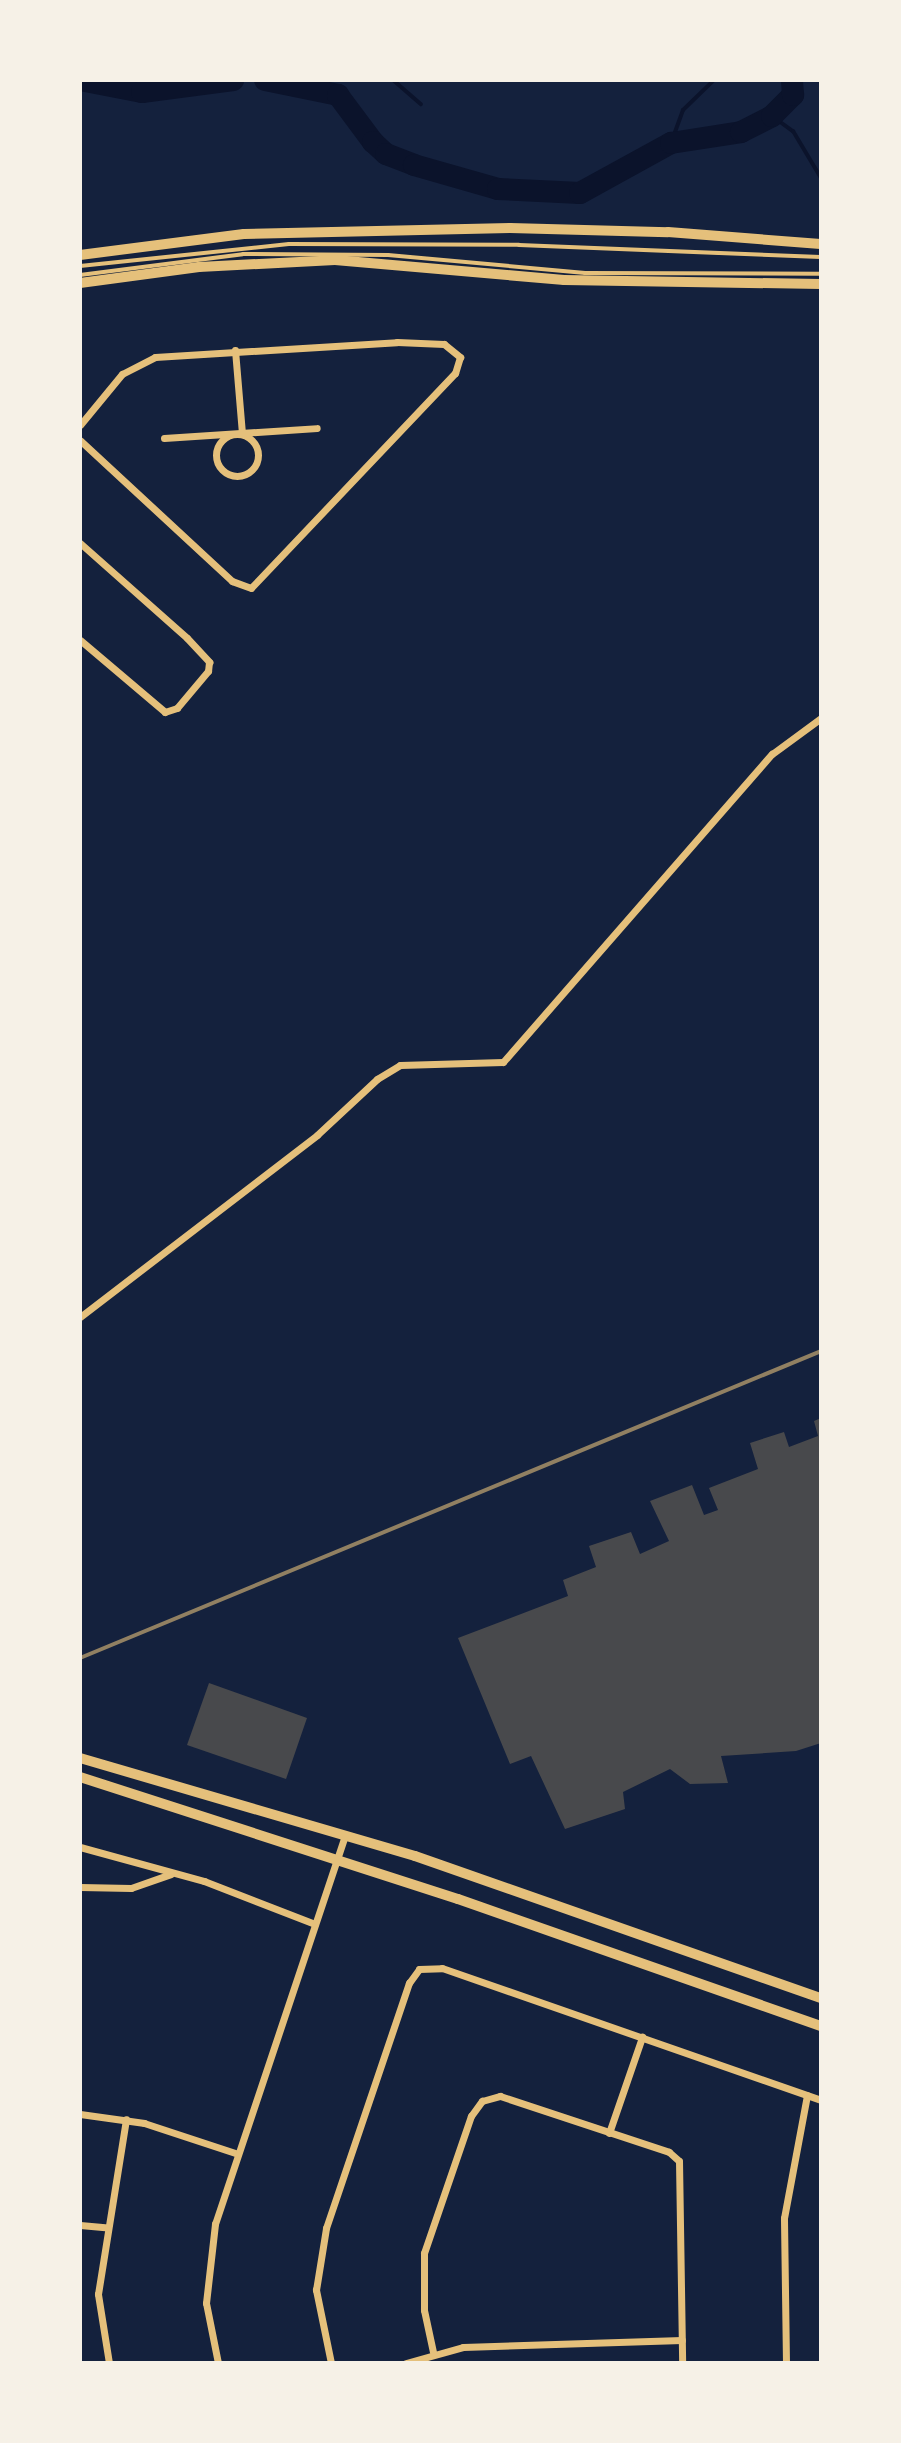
<!DOCTYPE html>
<style>
body{margin:0}
#map{position:relative;width:901px;height:2443px;overflow:hidden;background:#14213d;font-family:Quicksand,sans-serif}
div>[style]{position:absolute}
.stream>*{height:4px;margin:-2px;padding:0 2px;transform-origin:2px;border-radius:2px;background:#0b132b}
.river>*{height:22px;margin:-11px;padding:0 11px;transform-origin:11px;border-radius:11px;background:#0b132b}
.building>*{inset:0;background:#48494c}
.service>*{height:4px;margin:-2px;padding:0 2px;transform-origin:2px;border-radius:2px;background:#e5c07b}
.minor>*{height:7px;margin:-3.5px;padding:0 3.5px;transform-origin:3.5px;border-radius:3.5px;background:#e5c07b}
.minor>.ring{margin:-3.5px;padding:0;box-sizing:content-box;background:none;border:7px solid #e5c07b;border-radius:50%}
.secondary>*{height:10px;margin:-5px;padding:0 5px;transform-origin:5px;border-radius:5px;background:#e5c07b}
.rail>*{height:4px;margin:-2px;padding:0 2px;transform-origin:2px;border-radius:2px;background:#918062}
span{translate:-50% -50%;white-space:nowrap;text-align:center;line-height:1.15;-webkit-text-stroke:8px #f6f1e7;paint-order:stroke}
.frame{position:absolute;inset:0;border:82px solid #f6f1e7;pointer-events:none}
</style>
<div id="map">
<div class="stream">
<i style="left:393px;top:80px;width:37px;rotate:41deg"></i>
<i style="left:188px;top:88px;width:12px;rotate:-42deg"></i>
<i style="left:793px;top:90px;width:13px;rotate:-48deg"></i>
<i style="left:772px;top:116px;width:26px;rotate:36deg"></i>
<i style="left:793px;top:131px;width:55px;rotate:59.2deg"></i>
<i style="left:671px;top:143px;width:35px;rotate:-70deg"></i>
<i style="left:683px;top:110px;width:43px;rotate:-44.1deg"></i>
</div>
<div class="river">
<i style="left:80px;top:80px;width:63px;rotate:11deg"></i>
<i style="left:142px;top:92px;width:92px;rotate:-7.5deg"></i>
<i style="left:265px;top:80px;width:75px;rotate:11.6deg"></i>
<i style="left:338px;top:95px;width:59px;rotate:53.3deg"></i>
<i style="left:373px;top:142px;width:18px;rotate:43deg"></i>
<i style="left:386px;top:154px;width:30px;rotate:21deg"></i>
<i style="left:414px;top:165px;width:87px;rotate:15.9deg"></i>
<i style="left:498px;top:189px;width:82px;rotate:2.8deg"></i>
<i style="left:580px;top:193px;width:104px;rotate:-28.8deg"></i>
<i style="left:671px;top:143px;width:71px;rotate:-8.9deg"></i>
<i style="left:741px;top:132px;width:35px;rotate:-27deg"></i>
<i style="left:772px;top:116px;width:30px;rotate:-45deg"></i>
<i style="left:793px;top:95px;width:15px;rotate:-94deg"></i>
</div>
<div class="building">
<i style="clip-path:polygon(821px 1418px,821px 1743px,796px 1751px,721px 1756px,728px 1783px,690px 1784px,670px 1769px,623px 1792px,625px 1809px,565px 1829px,531px 1756px,510px 1764px,458px 1638px,568px 1596px,563px 1580px,596px 1567px,589px 1546px,631px 1532px,640px 1554px,669px 1541px,650px 1501px,692px 1485px,704px 1515px,718px 1510px,709px 1488px,758px 1469px,750px 1443px,784px 1432px,789px 1447px,818px 1436px,814px 1421px)"></i>
<i style="clip-path:polygon(209px 1683px,307px 1718px,286px 1779px,187px 1745px)"></i>
</div>
<div class="service">
<i style="left:80px;top:266px;width:210px;rotate:-6deg"></i>
<i style="left:289px;top:244px;width:230px;rotate:0.2deg"></i>
<i style="left:519px;top:245px;width:302px;rotate:2.3deg"></i>
<i style="left:80px;top:275px;width:164px;rotate:-7.3deg"></i>
<i style="left:243px;top:254px;width:145px;rotate:0.4deg"></i>
<i style="left:388px;top:255px;width:198px;rotate:5.2deg"></i>
<i style="left:585px;top:273px;width:236px;rotate:0.2deg"></i>
</div>
<div class="minor">
<i style="left:235px;top:350px;width:83px;rotate:85.2deg"></i>
<i style="left:80px;top:425px;width:66px;rotate:-50.5deg"></i>
<i style="left:122px;top:374px;width:37px;rotate:-27deg"></i>
<i style="left:155px;top:357px;width:242px;rotate:-3.5deg"></i>
<i style="left:397px;top:342px;width:47px;rotate:2.4deg"></i>
<i style="left:444px;top:344px;width:21px;rotate:39deg"></i>
<i style="left:460px;top:357px;width:17px;rotate:107deg"></i>
<i style="left:455px;top:373px;width:296px;rotate:133.5deg"></i>
<i style="left:251px;top:588px;width:20px;rotate:-160deg"></i>
<i style="left:232px;top:581px;width:207px;rotate:-137.2deg"></i>
<i class="ring" style="left:216px;top:434px;width:35px;height:35px"></i>
<i style="left:164px;top:438px;width:153px;rotate:-3.7deg"></i>
<i style="left:80px;top:543px;width:143px;rotate:41.6deg"></i>
<i style="left:187px;top:638px;width:33px;rotate:47deg"></i>
<i style="left:209px;top:662px;width:9px;rotate:96deg"></i>
<i style="left:208px;top:671px;width:48px;rotate:130deg"></i>
<i style="left:177px;top:708px;width:13px;rotate:162deg"></i>
<i style="left:165px;top:712px;width:111px;rotate:-139.7deg"></i>
<i style="left:80px;top:1317px;width:299px;rotate:-37.5deg"></i>
<i style="left:317px;top:1135px;width:82px;rotate:-43deg"></i>
<i style="left:377px;top:1079px;width:27px;rotate:-31deg"></i>
<i style="left:400px;top:1065px;width:103px;rotate:-1.7deg"></i>
<i style="left:503px;top:1062px;width:409px;rotate:-48.9deg"></i>
<i style="left:772px;top:754px;width:61px;rotate:-36.3deg"></i>
<i style="left:80px;top:1847px;width:129px;rotate:15.3deg"></i>
<i style="left:204px;top:1881px;width:119px;rotate:21.2deg"></i>
<i style="left:80px;top:1887px;width:51px;rotate:1.1deg"></i>
<i style="left:131px;top:1888px;width:42px;rotate:-19.3deg"></i>
<i style="left:80px;top:2114px;width:65px;rotate:8deg"></i>
<i style="left:144px;top:2123px;width:96px;rotate:18.2deg"></i>
<i style="left:609px;top:2133px;width:102px;rotate:-71deg"></i>
<i style="left:80px;top:2225px;width:25px;rotate:5deg"></i>
<i style="left:433px;top:2352px;width:43px;rotate:-102.1deg"></i>
<i style="left:424px;top:2310px;width:57px;rotate:-90deg"></i>
<i style="left:424px;top:2253px;width:145px;rotate:-71.1deg"></i>
<i style="left:471px;top:2116px;width:19px;rotate:-54deg"></i>
<i style="left:482px;top:2101px;width:19px;rotate:-16deg"></i>
<i style="left:500px;top:2096px;width:178px;rotate:18.3deg"></i>
<i style="left:669px;top:2152px;width:13px;rotate:42deg"></i>
<i style="left:679px;top:2161px;width:202px;rotate:89.1deg"></i>
<i style="left:109px;top:2363px;width:70px;rotate:-99.1deg"></i>
<i style="left:98px;top:2294px;width:177px;rotate:-80.9deg"></i>
<i style="left:218px;top:2363px;width:61px;rotate:-101.3deg"></i>
<i style="left:206px;top:2303px;width:80px;rotate:-83.5deg"></i>
<i style="left:215px;top:2224px;width:406px;rotate:-71.5deg"></i>
<i style="left:331px;top:2363px;width:75px;rotate:-101.6deg"></i>
<i style="left:316px;top:2290px;width:63px;rotate:-80.8deg"></i>
<i style="left:326px;top:2228px;width:259px;rotate:-71.3deg"></i>
<i style="left:409px;top:1983px;width:17px;rotate:-54deg"></i>
<i style="left:419px;top:1969px;width:23px;rotate:-2deg"></i>
<i style="left:442px;top:1968px;width:401px;rotate:19.2deg"></i>
<i style="left:406px;top:2363px;width:59px;rotate:-15.7deg"></i>
<i style="left:463px;top:2347px;width:219px;rotate:-1.8deg"></i>
<i style="left:786px;top:2363px;width:145px;rotate:-90.8deg"></i>
<i style="left:784px;top:2218px;width:125px;rotate:-79.4deg"></i>
</div>
<div class="secondary">
<i style="left:80px;top:255px;width:165px;rotate:-7.3deg"></i>
<i style="left:244px;top:234px;width:266px;rotate:-1.3deg"></i>
<i style="left:510px;top:228px;width:158px;rotate:1.5deg"></i>
<i style="left:668px;top:232px;width:153px;rotate:4.5deg"></i>
<i style="left:80px;top:283px;width:120px;rotate:-7.7deg"></i>
<i style="left:199px;top:267px;width:136px;rotate:-2.9deg"></i>
<i style="left:335px;top:260px;width:230px;rotate:5deg"></i>
<i style="left:564px;top:280px;width:257px;rotate:0.9deg"></i>
<i style="left:80px;top:1758px;width:349px;rotate:16.3deg"></i>
<i style="left:415px;top:1856px;width:430px;rotate:19.3deg"></i>
<i style="left:80px;top:1777px;width:397px;rotate:17.9deg"></i>
<i style="left:458px;top:1899px;width:385px;rotate:19.3deg"></i>
</div>
<div class="rail">
<i style="left:80px;top:1658px;width:802px;rotate:-22.5deg"></i>
</div>
<div class="frame"></div>
</div>
